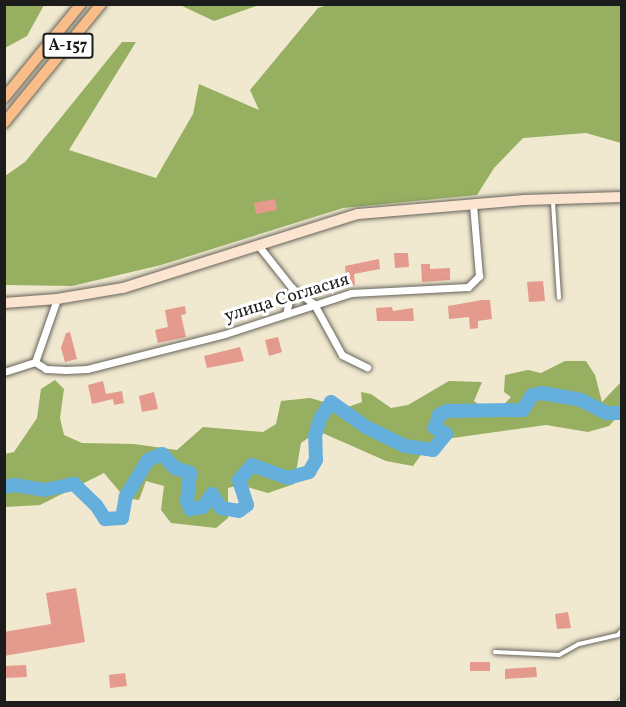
<!DOCTYPE html>
<meta charset="utf-8">
<style>
body{margin:0}
#map{position:relative;width:626px;height:707px;overflow:hidden;background:#f0e8cf;font-family:Vollkorn,serif}
div>[style]{position:absolute}
.forest>*{inset:0;background:#96af60}
.river>*{height:14px;margin:-7px;padding:0 7px;transform-origin:7px;border-radius:7px;background:#65afdd}
.building>*{inset:0;background:#e49a8d}
.roads{filter:drop-shadow(0 0 2px #66635b) drop-shadow(0 0 2px #66635b)}
.lane>*{height:4px;margin:-2px;padding:0 2px;transform-origin:2px;border-radius:2px;background:#fff}
.street>*{height:7px;margin:-3.5px;padding:0 3.5px;transform-origin:3.5px;border-radius:3.5px;background:#fff}
.secondary>*{height:10px;margin:-5px;padding:0 5px;transform-origin:5px;border-radius:5px;background:#fce5d0}
.primary>*{height:10px;margin:-5px;padding:0 5px;transform-origin:5px;border-radius:5px;background:#f8bd89}
span{translate:-50% -50%;white-space:nowrap;text-align:center;line-height:1.15;-webkit-text-stroke:6px #fff;paint-order:stroke}
.shield-label span{padding:2px 4px;background:#fff;border:2px solid;border-radius:4px;-webkit-text-stroke-width:0}
.shield-label{font-size:16px;color:#1c1c1c;font-weight:700}
.street-label{font-size:18px;color:#1c1c1c}
.frame{position:absolute;inset:0;border:6px solid #1c1c1c;pointer-events:none}
</style>
<div id="map">
<div class="forest">
<i style="clip-path:polygon(5px 4px,44px 5px,27px 36px,5px 48px)"></i>
<i style="clip-path:polygon(330px 4px,621px 5px,621px 143px,586px 133px,523px 138px,494px 168px,477px 195px,343px 208px,161px 265px,72px 286px,5px 285px,5px 176px,25px 162px,122px 42px,136px 42px,69px 150px,156px 178px,193px 114px,199px 84px,259px 110px,250px 90px,318px 8px)"></i>
<i style="clip-path:polygon(180px 5px,259px 5px,214px 21px)"></i>
<i style="clip-path:polygon(565px 361px,586px 361px,595px 375px,602px 402px,621px 382px,621px 413px,609px 426px,588px 432px,546px 425px,431px 441px,413px 466px,386px 461px,318px 431px,301px 443px,294px 484px,268px 493px,240px 485px,228px 488px,228px 518px,216px 528px,171px 523px,161px 510px,164px 486px,146px 481px,139px 500px,125px 498px,104px 473px,40px 505px,5px 507px,5px 454px,14px 452px,37px 418px,41px 389px,55px 380px,64px 389px,60px 418px,64px 435px,82px 443px,134px 444px,177px 450px,203px 427px,263px 432px,276px 424px,281px 401px,310px 398px,345px 408px,362px 402px,361px 392px,371px 394px,391px 408px,408px 405px,449px 381px,482px 382px,474px 401px,483px 408px,499px 410px,511px 397px,504px 392px,505px 375px,528px 370px,541px 373px)"></i>
</div>
<div class="river">
<i style="left:4px;top:487px;width:10px;rotate:-11deg"></i>
<i style="left:14px;top:485px;width:31px;rotate:9deg"></i>
<i style="left:45px;top:490px;width:30px;rotate:-12deg"></i>
<i style="left:74px;top:484px;width:30px;rotate:44deg"></i>
<i style="left:96px;top:505px;width:17px;rotate:57deg"></i>
<i style="left:105px;top:519px;width:17px;rotate:-3deg"></i>
<i style="left:122px;top:518px;width:22px;rotate:-80deg"></i>
<i style="left:126px;top:496px;width:42px;rotate:-58.6deg"></i>
<i style="left:148px;top:460px;width:15px;rotate:-23deg"></i>
<i style="left:162px;top:454px;width:19px;rotate:47deg"></i>
<i style="left:175px;top:468px;width:16px;rotate:18deg"></i>
<i style="left:190px;top:473px;width:28px;rotate:96deg"></i>
<i style="left:187px;top:501px;width:9px;rotate:69deg"></i>
<i style="left:190px;top:509px;width:13px;rotate:-9deg"></i>
<i style="left:203px;top:507px;width:16px;rotate:-55deg"></i>
<i style="left:212px;top:494px;width:17px;rotate:57deg"></i>
<i style="left:221px;top:508px;width:18px;rotate:9deg"></i>
<i style="left:239px;top:511px;width:10px;rotate:-37deg"></i>
<i style="left:247px;top:505px;width:26px;rotate:-108deg"></i>
<i style="left:239px;top:480px;width:20px;rotate:-49deg"></i>
<i style="left:252px;top:465px;width:38px;rotate:20deg"></i>
<i style="left:288px;top:478px;width:22px;rotate:-16deg"></i>
<i style="left:309px;top:472px;width:14px;rotate:-60deg"></i>
<i style="left:316px;top:460px;width:24px;rotate:-92deg"></i>
<i style="left:315px;top:436px;width:18px;rotate:-74deg"></i>
<i style="left:320px;top:419px;width:20px;rotate:-57deg"></i>
<i style="left:331px;top:402px;width:43px;rotate:35.5deg"></i>
<i style="left:366px;top:427px;width:43px;rotate:26deg"></i>
<i style="left:405px;top:446px;width:28px;rotate:8deg"></i>
<i style="left:433px;top:450px;width:21px;rotate:-51deg"></i>
<i style="left:446px;top:434px;width:13px;rotate:-151deg"></i>
<i style="left:435px;top:428px;width:14px;rotate:-73deg"></i>
<i style="left:439px;top:415px;width:9px;rotate:-27deg"></i>
<i style="left:447px;top:411px;width:76px;rotate:-0.8deg"></i>
<i style="left:523px;top:410px;width:17px;rotate:-59deg"></i>
<i style="left:532px;top:395px;width:10px;rotate:-11deg"></i>
<i style="left:542px;top:393px;width:40px;rotate:10deg"></i>
<i style="left:581px;top:400px;width:28px;rotate:27deg"></i>
<i style="left:606px;top:413px;width:16px"></i>
</div>
<div class="building">
<i style="clip-path:polygon(275px 199px,277px 210px,256px 214px,254px 203px)"></i>
<i style="clip-path:polygon(394px 253px,408px 253px,409px 267px,395px 268px)"></i>
<i style="clip-path:polygon(379px 259px,380px 269px,354px 274px,355px 285px,329px 292px,328px 282px,346px 279px,345px 266px)"></i>
<i style="clip-path:polygon(421px 264px,430px 264px,430px 269px,450px 268px,450px 280px,422px 282px)"></i>
<i style="clip-path:polygon(543px 281px,545px 301px,529px 302px,527px 282px)"></i>
<i style="clip-path:polygon(482px 300px,490px 300px,492px 319px,478px 321px,478px 328px,470px 329px,469px 317px,449px 319px,448px 306px)"></i>
<i style="clip-path:polygon(185px 306px,186px 314px,181px 315px,186px 337px,158px 343px,155px 330px,168px 327px,165px 310px)"></i>
<i style="clip-path:polygon(392px 307px,393px 311px,413px 308px,414px 321px,377px 321px,376px 308px)"></i>
<i style="clip-path:polygon(70px 332px,77px 359px,65px 362px,61px 348px,66px 333px)"></i>
<i style="clip-path:polygon(278px 337px,282px 352px,269px 356px,265px 340px)"></i>
<i style="clip-path:polygon(240px 347px,244px 361px,207px 368px,204px 356px)"></i>
<i style="clip-path:polygon(103px 381px,106px 394px,122px 391px,124px 403px,114px 405px,113px 399px,92px 404px,88px 385px)"></i>
<i style="clip-path:polygon(154px 392px,158px 409px,142px 412px,139px 396px)"></i>
<i style="clip-path:polygon(76px 588px,85px 642px,4px 656px,4px 632px,51px 624px,46px 593px)"></i>
<i style="clip-path:polygon(568px 612px,571px 628px,557px 629px,555px 614px)"></i>
<i style="clip-path:polygon(470px 662px,490px 662px,490px 671px,470px 671px)"></i>
<i style="clip-path:polygon(26px 665px,27px 677px,4px 678px,4px 666px)"></i>
<i style="clip-path:polygon(536px 667px,537px 677px,505px 679px,505px 669px)"></i>
<i style="clip-path:polygon(125px 673px,127px 686px,110px 688px,109px 675px)"></i>
</div>
<div class="roads">
<div class="lane">
<i style="left:553px;top:202px;width:96px;rotate:86.4deg"></i>
<i style="left:495px;top:652px;width:64px;rotate:2.7deg"></i>
<i style="left:559px;top:655px;width:23px;rotate:-29deg"></i>
<i style="left:579px;top:644px;width:40px;rotate:-13deg"></i>
<i style="left:618px;top:635px;width:6px;rotate:-51deg"></i>
</div>
<div class="street">
<i style="left:258px;top:245px;width:55px;rotate:51.7deg"></i>
<i style="left:292px;top:288px;width:27px;rotate:36deg"></i>
<i style="left:314px;top:304px;width:58px;rotate:61.2deg"></i>
<i style="left:342px;top:355px;width:28px;rotate:26deg"></i>
<i style="left:57px;top:299px;width:67px;rotate:109.2deg"></i>
<i style="left:35px;top:362px;width:13px;rotate:32deg"></i>
<i style="left:46px;top:369px;width:20px;rotate:3deg"></i>
<i style="left:66px;top:370px;width:21px;rotate:-3deg"></i>
<i style="left:87px;top:369px;width:142px;rotate:-14.2deg"></i>
<i style="left:225px;top:334px;width:133px;rotate:-18deg"></i>
<i style="left:351px;top:293px;width:117px;rotate:-2.9deg"></i>
<i style="left:468px;top:287px;width:16px;rotate:-45deg"></i>
<i style="left:479px;top:276px;width:71px;rotate:-94.8deg"></i>
<i style="left:286px;top:314px;width:27px;rotate:-77deg"></i>
<i style="left:4px;top:372px;width:33px;rotate:-18deg"></i>
<i style="left:621px;top:702px;width:1px"></i>
</div>
<div class="secondary">
<i style="left:4px;top:303px;width:53px;rotate:-4.3deg"></i>
<i style="left:57px;top:299px;width:67px;rotate:-9.5deg"></i>
<i style="left:123px;top:288px;width:246px;rotate:-17.5deg"></i>
<i style="left:358px;top:214px;width:167px;rotate:-4.8deg"></i>
<i style="left:524px;top:200px;width:98px;rotate:-1.8deg"></i>
</div>
<div class="primary">
<i style="left:4px;top:98px;width:122px;rotate:-50.7deg"></i>
<i style="left:4px;top:123px;width:154px;rotate:-50.8deg"></i>
</div>
</div>
<div class="shield-label">
<span style="left:68px;top:46px">А-157</span>
</div>
<div class="street-label">
<span style="left:287px;top:299px;rotate:-17deg">улица Согласия</span>
</div>
<div class="frame"></div>
</div>
